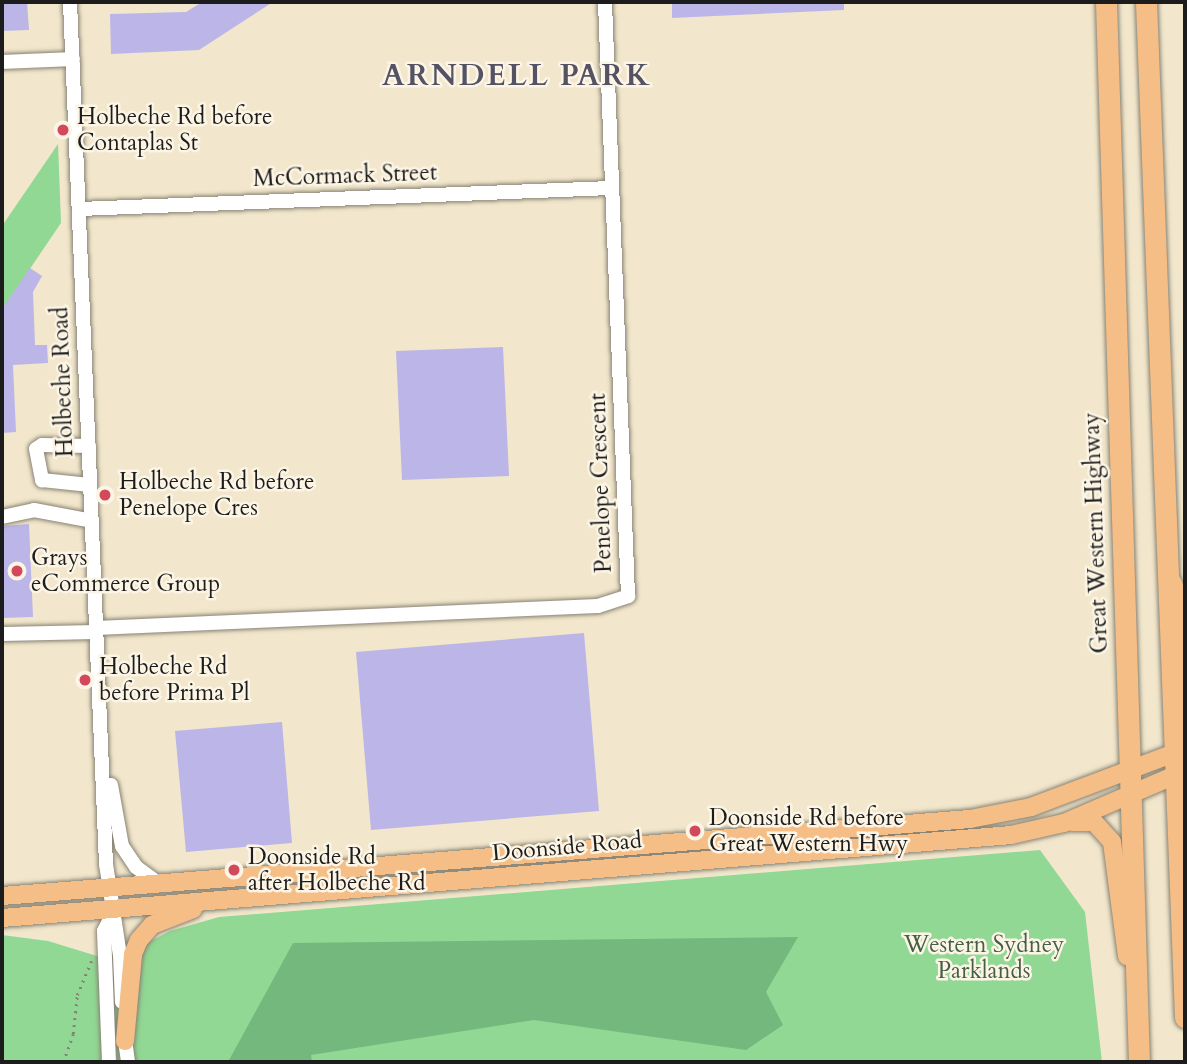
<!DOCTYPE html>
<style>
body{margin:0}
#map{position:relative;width:1187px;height:1064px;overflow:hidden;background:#f2e7cc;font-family:Cardo,serif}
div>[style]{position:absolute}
.green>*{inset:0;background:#90d893}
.forest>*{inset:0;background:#74b87d}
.building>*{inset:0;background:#bcb5e7}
.path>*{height:2.5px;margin-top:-1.25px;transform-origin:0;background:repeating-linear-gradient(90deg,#878274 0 2px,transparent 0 7px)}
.roads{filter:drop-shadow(0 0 2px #878274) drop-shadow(0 0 2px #878274)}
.minor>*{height:14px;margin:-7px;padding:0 7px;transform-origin:7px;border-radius:7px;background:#fff}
.major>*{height:18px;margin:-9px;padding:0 9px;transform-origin:9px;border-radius:9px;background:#f6be87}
.highway>*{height:21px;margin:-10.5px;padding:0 10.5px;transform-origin:10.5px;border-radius:10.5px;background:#f6be87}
.dots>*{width:19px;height:19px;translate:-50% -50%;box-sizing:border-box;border:4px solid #fcf5e5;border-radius:50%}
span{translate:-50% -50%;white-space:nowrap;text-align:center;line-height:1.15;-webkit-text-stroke:5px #fcf5e5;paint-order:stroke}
.poi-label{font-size:23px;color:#1c1c1c}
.left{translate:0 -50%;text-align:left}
.street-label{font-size:23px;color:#1c1c1c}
.park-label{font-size:23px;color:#455e46}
.district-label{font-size:30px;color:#545263;font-weight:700;letter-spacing:2px}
.frame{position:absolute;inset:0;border:4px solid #1c1c1c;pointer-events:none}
</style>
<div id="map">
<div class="green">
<i style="clip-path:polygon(58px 144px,61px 223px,2px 310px,2px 226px)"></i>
<i style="clip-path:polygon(1040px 850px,1085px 912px,1102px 1062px,2px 1062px,2px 935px,48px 941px,97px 956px,126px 954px,170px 931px,219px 917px)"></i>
</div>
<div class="forest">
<i style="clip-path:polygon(798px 937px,766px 992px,783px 1025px,746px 1050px,534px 1020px,311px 1055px,312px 1062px,228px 1062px,293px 943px)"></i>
</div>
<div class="building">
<i style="clip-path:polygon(2px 2px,27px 2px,29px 30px,2px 31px)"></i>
<i style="clip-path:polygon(202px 2px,273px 2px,199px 50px,111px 54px,110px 14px,186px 12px)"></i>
<i style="clip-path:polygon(672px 2px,844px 2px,844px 10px,672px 18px)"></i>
<i style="clip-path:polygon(30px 268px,42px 276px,33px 292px,35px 345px,47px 345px,48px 363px,13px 365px,16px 432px,2px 433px,2px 309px)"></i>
<i style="clip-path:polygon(503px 347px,509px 476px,402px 480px,396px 351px)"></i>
<i style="clip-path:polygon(29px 524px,33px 617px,2px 618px,2px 526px)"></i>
<i style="clip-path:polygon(584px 633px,599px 811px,371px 830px,356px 652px)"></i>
<i style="clip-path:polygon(282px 722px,292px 843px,186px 852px,175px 731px)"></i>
</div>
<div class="path">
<i style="left:63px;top:1062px;width:30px;rotate:-70deg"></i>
<i style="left:73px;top:1034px;width:39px;rotate:-84deg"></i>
<i style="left:77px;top:995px;width:39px;rotate:-67deg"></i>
</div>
<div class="roads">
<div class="minor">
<i style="left:70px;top:2px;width:863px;rotate:87.61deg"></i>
<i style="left:106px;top:864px;width:92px;rotate:81.3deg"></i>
<i style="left:120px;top:955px;width:47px;rotate:87.6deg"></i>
<i style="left:2px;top:62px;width:71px;rotate:-2.4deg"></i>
<i style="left:79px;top:209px;width:533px;rotate:-2.26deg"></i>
<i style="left:89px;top:446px;width:47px;rotate:-178.8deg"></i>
<i style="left:42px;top:445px;width:7px;rotate:146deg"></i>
<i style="left:36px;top:449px;width:32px;rotate:79deg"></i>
<i style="left:42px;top:480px;width:48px;rotate:5.9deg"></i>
<i style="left:2px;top:517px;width:33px;rotate:-12deg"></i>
<i style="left:34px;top:510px;width:59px;rotate:10.7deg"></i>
<i style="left:96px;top:628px;width:502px;rotate:-2.51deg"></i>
<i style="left:598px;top:606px;width:32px;rotate:-18deg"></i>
<i style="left:628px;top:596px;width:594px;rotate:-92.22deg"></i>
<i style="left:2px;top:634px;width:94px;rotate:-1.2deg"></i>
<i style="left:111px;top:785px;width:62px;rotate:79.8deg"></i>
<i style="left:122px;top:846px;width:25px;rotate:56deg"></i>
<i style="left:136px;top:867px;width:27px;rotate:36deg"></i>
<i style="left:124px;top:1033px;width:29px;rotate:82deg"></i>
<i style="left:109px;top:1062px;width:131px;rotate:-92.2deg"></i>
<i style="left:104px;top:931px;width:16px;rotate:-63deg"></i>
</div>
<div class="major">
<i style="left:1173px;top:583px;width:28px;rotate:73deg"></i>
<i style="left:1181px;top:610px;width:61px;rotate:86.2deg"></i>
<i style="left:1072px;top:822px;width:22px"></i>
<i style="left:1094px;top:822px;width:27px;rotate:48deg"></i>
<i style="left:1112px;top:842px;width:115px;rotate:82.5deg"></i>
<i style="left:2px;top:896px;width:971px;rotate:-4.55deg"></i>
<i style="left:970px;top:819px;width:62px;rotate:-11.1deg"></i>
<i style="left:1031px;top:807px;width:165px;rotate:-20.6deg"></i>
<i style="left:2px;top:918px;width:1012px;rotate:-4.7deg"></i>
<i style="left:1011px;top:835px;width:54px;rotate:-12.8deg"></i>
<i style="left:1064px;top:823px;width:132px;rotate:-23.3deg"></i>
<i style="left:125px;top:1041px;width:87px;rotate:-84.7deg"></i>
<i style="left:133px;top:954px;width:15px;rotate:-67deg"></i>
<i style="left:139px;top:940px;width:20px;rotate:-49deg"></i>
<i style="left:152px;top:925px;width:44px;rotate:-21.3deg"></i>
</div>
<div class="highway">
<i style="left:1106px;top:2px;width:1061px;rotate:88.22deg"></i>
<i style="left:1146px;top:2px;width:1016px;rotate:87.8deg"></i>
</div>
</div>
<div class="dots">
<i style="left:63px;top:130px;background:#d1495b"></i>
<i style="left:105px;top:495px;background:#d1495b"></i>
<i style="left:17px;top:571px;background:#d1495b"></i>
<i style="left:85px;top:680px;background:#d1495b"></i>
<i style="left:695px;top:831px;background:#d1495b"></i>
<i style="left:234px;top:870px;background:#d1495b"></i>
</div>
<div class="poi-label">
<span class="left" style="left:77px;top:130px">Holbeche Rd before<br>Contaplas St</span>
<span class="left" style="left:119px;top:495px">Holbeche Rd before<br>Penelope Cres</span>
<span class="left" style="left:31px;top:571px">Grays<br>eCommerce Group</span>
<span class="left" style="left:99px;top:680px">Holbeche Rd<br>before Prima Pl</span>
<span class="left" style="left:709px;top:831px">Doonside Rd before<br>Great Western Hwy</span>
<span class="left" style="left:248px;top:870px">Doonside Rd<br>after Holbeche Rd</span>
</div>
<div class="street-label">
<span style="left:345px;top:176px;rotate:-2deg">McCormack Street</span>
<span style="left:63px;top:382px;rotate:-92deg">Holbeche Road</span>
<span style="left:601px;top:483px;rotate:-92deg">Penelope Crescent</span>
<span style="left:1096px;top:533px;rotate:-92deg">Great Western Highway</span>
<span style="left:567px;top:847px;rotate:-5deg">Doonside Road</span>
</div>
<div class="park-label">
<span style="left:984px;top:958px">Western Sydney<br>Parklands</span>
</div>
<div class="district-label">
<span style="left:517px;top:76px">ARNDELL PARK</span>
</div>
<div class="frame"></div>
</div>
